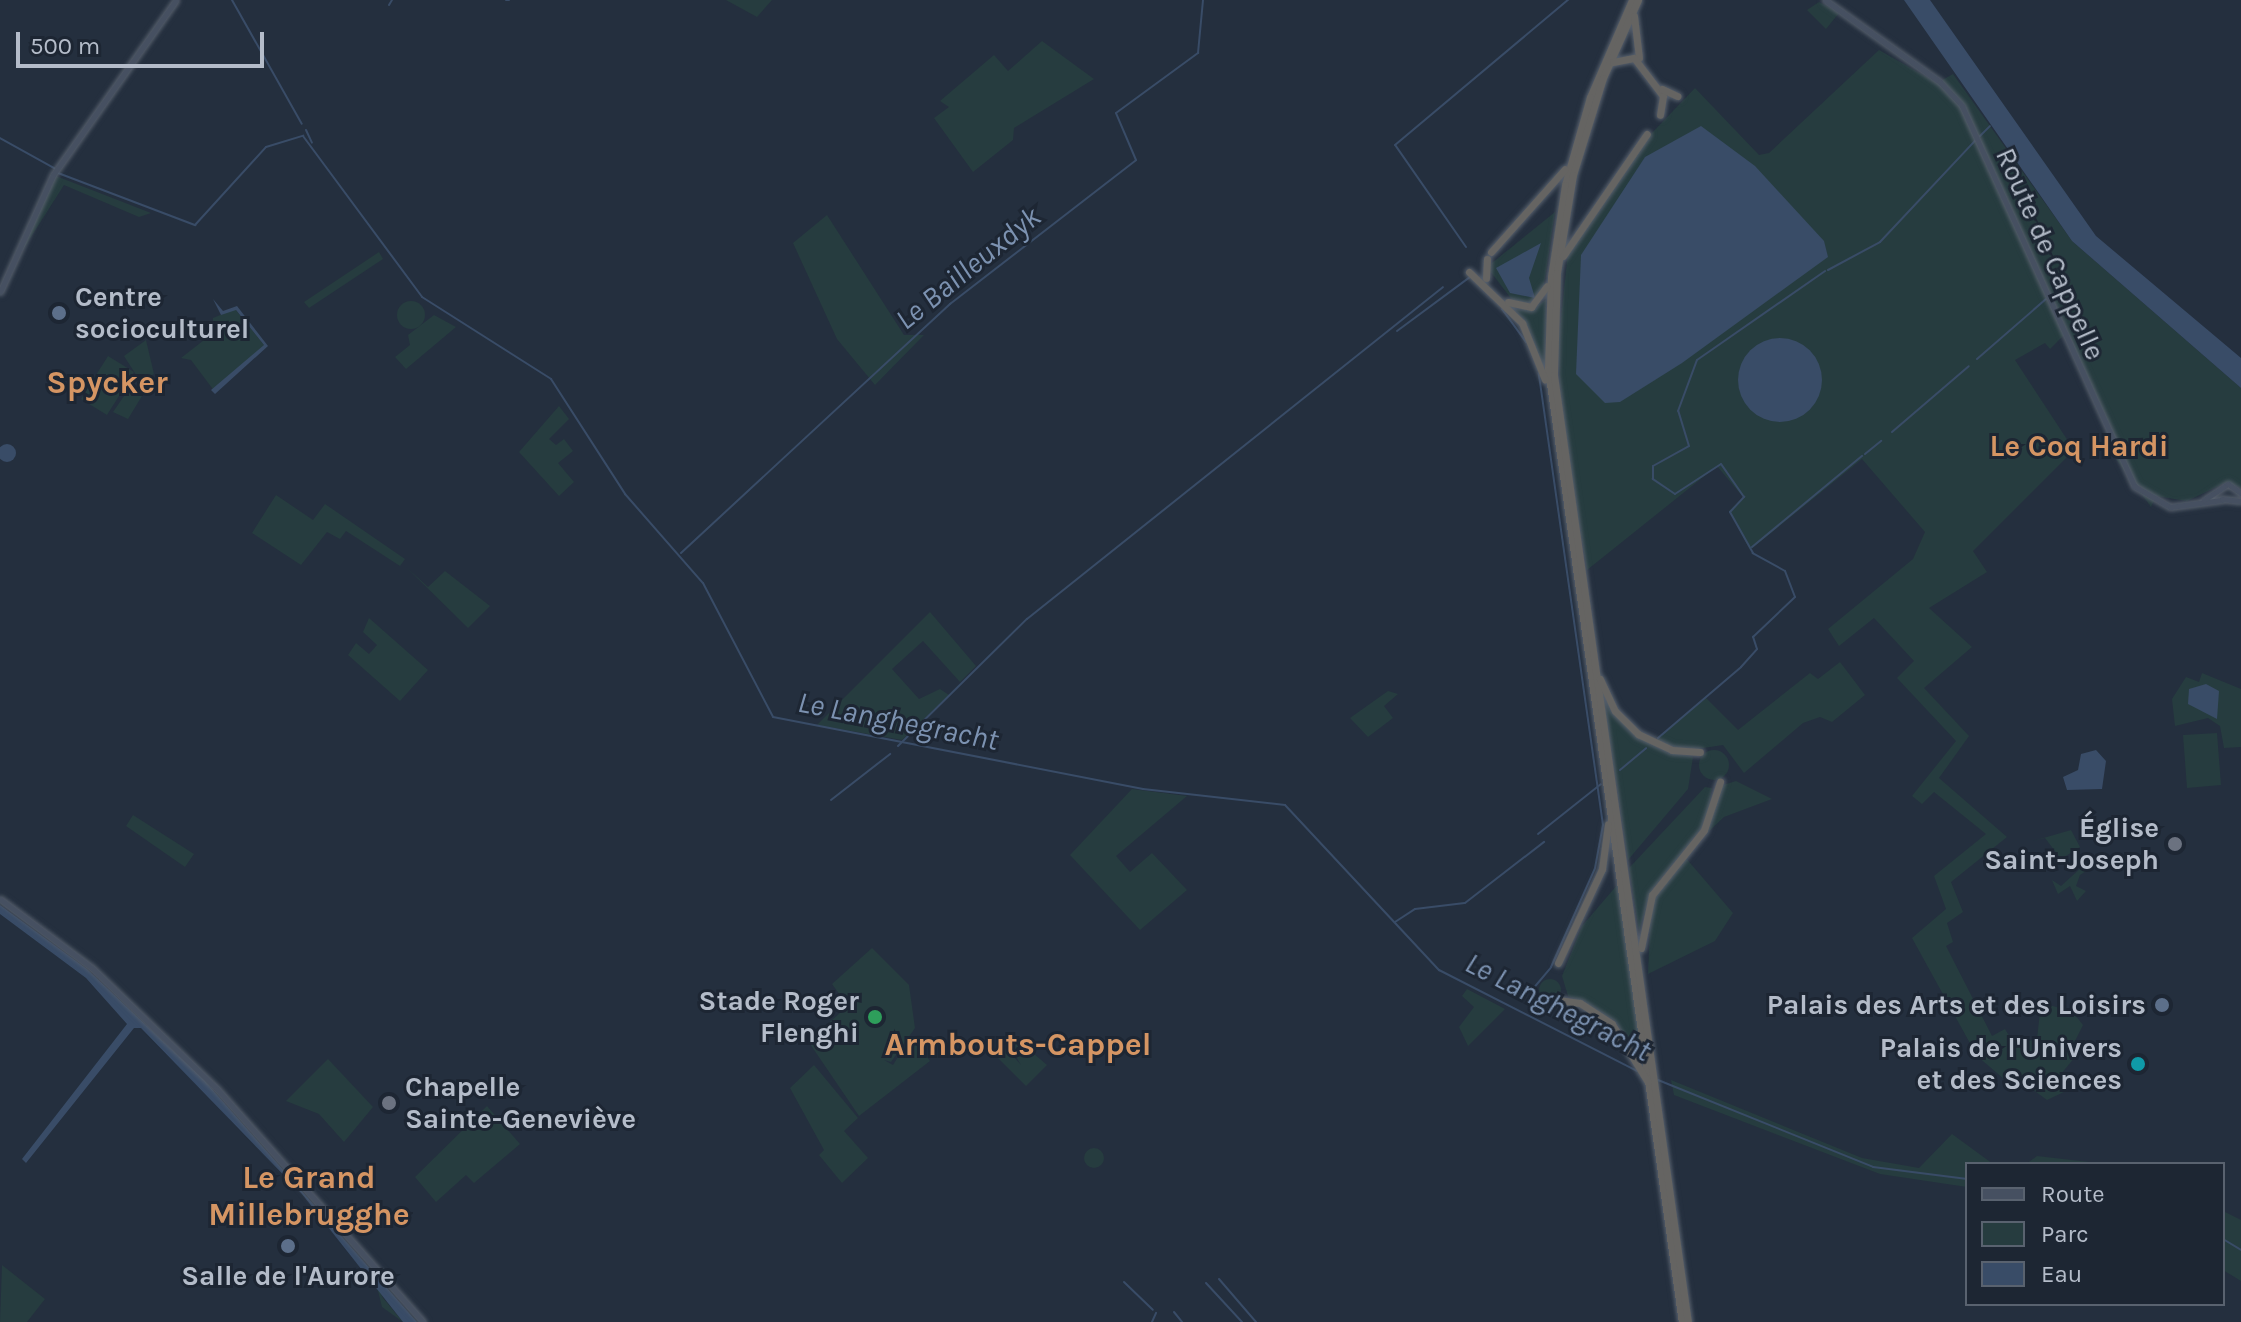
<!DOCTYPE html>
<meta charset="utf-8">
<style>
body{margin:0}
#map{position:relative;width:2241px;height:1322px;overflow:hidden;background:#242f3e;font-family:Karla,sans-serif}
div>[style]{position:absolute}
.green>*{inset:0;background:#263c3f}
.round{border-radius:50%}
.water>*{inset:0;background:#394c67}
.stream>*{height:2px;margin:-1px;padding:0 1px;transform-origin:1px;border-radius:1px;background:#394c67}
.roads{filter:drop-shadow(0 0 2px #565f6c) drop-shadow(0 0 2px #565f6c)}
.secondary>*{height:5px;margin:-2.5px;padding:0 2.5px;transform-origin:2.5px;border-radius:2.5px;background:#465061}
.trunk>*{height:7px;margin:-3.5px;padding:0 3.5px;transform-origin:3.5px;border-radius:3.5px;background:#656462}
.dots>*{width:22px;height:22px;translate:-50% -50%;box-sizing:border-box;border:4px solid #1d2633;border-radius:50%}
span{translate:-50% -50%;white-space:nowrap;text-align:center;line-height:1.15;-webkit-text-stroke:6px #1d2633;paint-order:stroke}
.street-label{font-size:28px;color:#b4bcc9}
.poi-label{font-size:28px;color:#b4bcc9;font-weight:700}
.left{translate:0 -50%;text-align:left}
.right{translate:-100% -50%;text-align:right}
.water-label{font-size:30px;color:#7c92b1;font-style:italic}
.neighbourhood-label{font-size:30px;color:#d59563;font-weight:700}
.quarter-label{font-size:32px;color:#d59563;font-weight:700}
.legend{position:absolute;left:1965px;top:1162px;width:260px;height:144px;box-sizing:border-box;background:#1d2633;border:2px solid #59626f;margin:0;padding:10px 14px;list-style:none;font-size:24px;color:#b4bcc9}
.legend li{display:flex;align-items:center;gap:16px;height:40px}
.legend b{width:40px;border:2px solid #59626f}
.scale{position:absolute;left:16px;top:32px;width:248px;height:36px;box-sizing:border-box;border:4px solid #b4bcc9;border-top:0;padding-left:10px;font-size:24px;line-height:28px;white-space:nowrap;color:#b4bcc9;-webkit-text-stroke:6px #1d2633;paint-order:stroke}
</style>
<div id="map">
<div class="green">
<i style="clip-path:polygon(726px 0,772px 0,757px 17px)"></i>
<i style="clip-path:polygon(1819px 2px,1839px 13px,1826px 29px,1807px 10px)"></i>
<i style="clip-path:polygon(1042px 41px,1094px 79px,1014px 128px,1013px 140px,973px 172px,934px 118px,949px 107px,940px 101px,994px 55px,1008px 71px)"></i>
<i style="clip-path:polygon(1879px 50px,1937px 83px,1953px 74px,2072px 241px,2241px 388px,2241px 488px,2227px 482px,2187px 501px,2156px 496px,2151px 507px,2116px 459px,2121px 454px,2066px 333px,2050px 349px,2045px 343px,2015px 360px,2074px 450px,1973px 551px,1987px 572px,1929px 608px,1972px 647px,1924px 688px,1969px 736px,1939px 778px,2007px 837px,1951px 882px,1963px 912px,1947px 923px,1953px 942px,1946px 946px,1992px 1036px,2005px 1029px,2014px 1044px,2037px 1039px,2041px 1003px,2072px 1011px,2083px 1025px,2071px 1049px,2080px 1051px,2056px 1080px,2064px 1092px,2047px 1100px,2017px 1078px,2011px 1085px,1977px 1056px,1912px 938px,1946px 909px,1934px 876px,1986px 834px,1934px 792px,1922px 804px,1912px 796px,1956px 741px,1897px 678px,1914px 661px,1874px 618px,1839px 646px,1828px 629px,1913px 559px,1925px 532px,1862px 459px,1750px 550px,1729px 511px,1743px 497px,1717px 466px,1587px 570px,1562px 425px,1558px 346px,1568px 252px,1650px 135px,1695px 88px,1759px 155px,1769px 153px)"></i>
<i style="clip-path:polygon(56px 176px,151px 213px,139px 217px,64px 185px,17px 259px)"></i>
<i style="clip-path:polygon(1555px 212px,1543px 292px,1529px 304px,1513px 301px,1487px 267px)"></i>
<i style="clip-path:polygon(827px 215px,904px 335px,924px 335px,875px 385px,837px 339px,793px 243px)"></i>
<i style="clip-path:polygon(379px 252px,383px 259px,309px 308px,304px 302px)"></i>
<i style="clip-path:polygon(1546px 300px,1545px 362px,1544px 366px,1512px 308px,1529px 310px)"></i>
<i class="round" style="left:397px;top:301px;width:28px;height:28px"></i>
<i style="clip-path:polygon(235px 309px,265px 346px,215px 392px,191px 360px,181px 358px,213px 333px,213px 318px)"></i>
<i style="clip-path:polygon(434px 315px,456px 327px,406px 369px,395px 357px,410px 345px,408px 335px)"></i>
<i style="clip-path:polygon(146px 340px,154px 374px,140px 381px,124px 356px)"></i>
<i style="clip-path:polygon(108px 356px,134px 372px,107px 415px,81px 399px)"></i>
<i style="clip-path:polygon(133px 383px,125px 396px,132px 389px,142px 396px,128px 419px,113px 412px)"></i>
<i style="clip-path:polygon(559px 406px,569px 419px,549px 439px,556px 445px,564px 439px,573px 451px,558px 463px,574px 482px,559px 496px,519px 452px)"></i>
<i style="clip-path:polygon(276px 495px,313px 520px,325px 504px,405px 559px,400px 566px,346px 531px,340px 539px,327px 532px,301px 565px,252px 533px)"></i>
<i style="clip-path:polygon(406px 567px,428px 587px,445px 571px,490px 606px,468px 628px)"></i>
<i style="clip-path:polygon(930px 612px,976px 666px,960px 682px,923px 641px,892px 669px,919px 699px,940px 689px,949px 695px,902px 740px,817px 725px)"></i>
<i style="clip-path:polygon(369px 618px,428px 670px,400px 701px,348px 655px,356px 643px,369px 654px,377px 645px,363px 632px)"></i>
<i style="clip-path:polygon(1840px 662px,1865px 695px,1832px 722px,1820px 717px,1803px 723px,1744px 773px,1723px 745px,1684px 751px,1655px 740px,1706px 698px,1738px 730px,1810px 673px,1818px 679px)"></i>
<i style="clip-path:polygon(2202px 673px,2241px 689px,2241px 747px,2224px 748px,2220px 726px,2208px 718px,2175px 726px,2172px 699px,2186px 677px,2199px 682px)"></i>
<i style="clip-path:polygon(1388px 691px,1398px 694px,1384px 706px,1393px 718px,1368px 737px,1350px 718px)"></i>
<i style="clip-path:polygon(1602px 692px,1618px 718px,1658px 747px,1693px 757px,1688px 789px,1628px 860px)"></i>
<i style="clip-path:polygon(2217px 733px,2221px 785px,2187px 788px,2183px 735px)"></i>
<i class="round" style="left:1699px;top:750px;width:30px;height:30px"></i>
<i style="clip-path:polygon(1736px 781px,1772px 799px,1724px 817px,1704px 836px,1720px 786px)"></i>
<i style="clip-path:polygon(1705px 787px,1712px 788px,1706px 823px,1651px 891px,1639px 931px,1629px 868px)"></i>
<i style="clip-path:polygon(1132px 789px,1187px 796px,1116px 856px,1130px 872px,1152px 853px,1187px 890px,1140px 930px,1070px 855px)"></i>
<i style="clip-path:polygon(133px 815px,194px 854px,185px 867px,126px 826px)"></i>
<i style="clip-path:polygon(2071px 830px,2080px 847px,2061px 859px,2045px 838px,2033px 841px)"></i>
<i style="clip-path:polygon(2079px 855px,2089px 869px,2080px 875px,2076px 886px,2086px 891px,2077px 901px,2070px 886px,2058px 894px,2052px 880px,2061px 886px,2083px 866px)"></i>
<i style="clip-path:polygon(1685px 857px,1733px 913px,1715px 941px,1648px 974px,1651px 904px)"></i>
<i style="clip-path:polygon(1618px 884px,1645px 1064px,1614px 1020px,1568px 996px,1562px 976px,1582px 926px)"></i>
<i style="clip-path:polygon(872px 948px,909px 985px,915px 1028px,891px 1062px,884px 1060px,893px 1065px,911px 1036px,930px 1061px,859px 1116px,808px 1041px,848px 1006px,832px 984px)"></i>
<i class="round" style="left:1539px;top:979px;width:22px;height:22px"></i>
<i style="clip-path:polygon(1467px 989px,1505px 1009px,1468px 1046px,1459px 1027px,1474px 1007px,1462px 996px)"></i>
<i style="clip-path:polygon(1019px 1041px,1047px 1065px,1026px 1086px,997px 1057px,1006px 1048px,1021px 1065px,1009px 1045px)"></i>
<i style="clip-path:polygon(328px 1059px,373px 1107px,344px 1142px,319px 1114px,286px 1101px)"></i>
<i style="clip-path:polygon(814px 1065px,858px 1118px,844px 1131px,868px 1158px,842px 1183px,819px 1155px,824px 1150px,790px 1088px)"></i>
<i style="clip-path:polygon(1671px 1080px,1862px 1158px,1919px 1168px,1952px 1134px,1993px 1164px,1967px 1164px,1967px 1187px,1880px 1174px,1674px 1095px)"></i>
<i style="clip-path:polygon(487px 1106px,520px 1144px,474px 1183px,466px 1175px,436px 1202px,415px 1177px)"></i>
<i class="round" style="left:1084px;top:1148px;width:20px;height:20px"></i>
<i style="clip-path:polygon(2037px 1156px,2089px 1162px,2102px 1164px,2026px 1164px)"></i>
<i style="clip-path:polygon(2223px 1211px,2241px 1220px,2241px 1281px,2223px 1270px)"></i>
<i style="clip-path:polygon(2px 1265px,45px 1299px,27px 1322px,0 1322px)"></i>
<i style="clip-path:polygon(376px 1283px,383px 1298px,403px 1322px,382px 1307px)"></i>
</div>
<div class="water">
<i style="clip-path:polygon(1904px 0,1930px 0,2096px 236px,2241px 358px,2241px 388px,2072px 241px)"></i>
<i style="clip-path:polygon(1701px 126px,1755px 166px,1824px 241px,1828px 257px,1682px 363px,1620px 402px,1605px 403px,1576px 374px,1581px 255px,1645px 157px)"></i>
<i style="clip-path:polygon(1541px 243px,1529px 278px,1535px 298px,1510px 293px,1496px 268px)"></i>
<i style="clip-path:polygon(213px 299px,223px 311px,237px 306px,268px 346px,215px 394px,211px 390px,264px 345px,236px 310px,221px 315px)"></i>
<i class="round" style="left:1738px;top:338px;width:84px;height:84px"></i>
<i class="round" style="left:-2px;top:444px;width:18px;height:18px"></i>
<i style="clip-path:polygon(2206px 684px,2219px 691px,2217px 719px,2188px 704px,2189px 689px)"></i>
<i style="clip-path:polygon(2096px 750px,2106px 761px,2102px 789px,2067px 790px,2063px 777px,2078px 770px,2081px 754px)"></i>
<i style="clip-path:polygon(0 905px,87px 969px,204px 1080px,417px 1322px,403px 1322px,302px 1194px,141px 1028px,134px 1028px,26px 1163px,22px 1159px,127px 1024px,86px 978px,0 914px)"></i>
</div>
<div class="stream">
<i style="left:232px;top:0;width:142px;rotate:60.6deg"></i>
<i style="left:506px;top:0;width:3px"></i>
<i style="left:389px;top:5px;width:6px;rotate:-59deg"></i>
<i style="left:306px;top:130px;width:14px;rotate:65deg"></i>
<i style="left:1980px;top:136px;width:14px;rotate:-45deg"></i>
<i style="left:0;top:138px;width:62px;rotate:29.1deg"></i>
<i style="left:58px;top:173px;width:147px;rotate:20.8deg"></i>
<i style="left:195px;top:225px;width:105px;rotate:-47.7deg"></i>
<i style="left:266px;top:147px;width:39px;rotate:-17deg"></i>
<i style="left:303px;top:136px;width:200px;rotate:53.5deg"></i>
<i style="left:422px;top:297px;width:153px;rotate:32.4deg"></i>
<i style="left:551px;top:379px;width:137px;rotate:57.2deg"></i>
<i style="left:625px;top:494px;width:118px;rotate:48.8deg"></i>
<i style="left:703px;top:583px;width:151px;rotate:62.4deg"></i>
<i style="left:773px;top:717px;width:377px;rotate:11deg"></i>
<i style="left:1143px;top:789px;width:143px;rotate:6.4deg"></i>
<i style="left:1285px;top:805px;width:226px;rotate:47deg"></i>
<i style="left:1439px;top:970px;width:222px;rotate:27deg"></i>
<i style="left:1466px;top:247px;width:124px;rotate:-124.8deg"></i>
<i style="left:1395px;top:145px;width:226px;rotate:-40deg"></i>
<i style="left:1828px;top:270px;width:59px;rotate:-28.3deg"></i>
<i style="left:1880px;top:242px;width:139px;rotate:-46.8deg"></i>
<i style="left:1502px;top:309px;width:41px;rotate:54deg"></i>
<i style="left:1397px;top:331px;width:91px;rotate:-36.5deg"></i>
<i style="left:1977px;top:359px;width:91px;rotate:-41deg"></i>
<i style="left:1892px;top:432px;width:101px;rotate:-40.6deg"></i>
<i style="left:1865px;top:454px;width:21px;rotate:-39deg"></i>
<i style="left:1752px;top:547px;width:143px;rotate:-39.6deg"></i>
<i style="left:681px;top:553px;width:367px;rotate:-42.8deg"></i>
<i style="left:950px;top:304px;width:235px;rotate:-37.7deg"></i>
<i style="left:1136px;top:160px;width:51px;rotate:-113.1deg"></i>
<i style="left:1116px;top:113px;width:102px;rotate:-36.2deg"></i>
<i style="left:1198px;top:53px;width:53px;rotate:-84.6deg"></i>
<i style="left:1658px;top:738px;width:109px;rotate:-40.5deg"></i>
<i style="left:1741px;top:667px;width:24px;rotate:-48deg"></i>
<i style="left:1757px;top:649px;width:13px;rotate:-108deg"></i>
<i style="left:1753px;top:637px;width:58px;rotate:-43.6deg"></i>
<i style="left:1795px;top:597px;width:28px;rotate:-111deg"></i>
<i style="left:1785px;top:571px;width:37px;rotate:-151deg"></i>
<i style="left:1753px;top:553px;width:47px;rotate:-119.3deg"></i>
<i style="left:1730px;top:512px;width:21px;rotate:-47deg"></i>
<i style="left:1744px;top:497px;width:40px;rotate:-124.9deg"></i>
<i style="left:1721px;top:464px;width:55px;rotate:146.9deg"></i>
<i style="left:1675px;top:494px;width:27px;rotate:-146deg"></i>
<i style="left:1653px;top:479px;width:13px;rotate:-90deg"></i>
<i style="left:1653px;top:466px;width:41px;rotate:-29.1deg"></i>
<i style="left:1689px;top:446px;width:37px;rotate:-107deg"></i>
<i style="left:1678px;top:411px;width:54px;rotate:-69.6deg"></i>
<i style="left:1697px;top:360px;width:156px;rotate:-34.8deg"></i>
<i style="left:898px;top:746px;width:181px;rotate:-44.6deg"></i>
<i style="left:1027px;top:619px;width:532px;rotate:-38.59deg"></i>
<i style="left:1620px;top:770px;width:34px;rotate:-40deg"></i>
<i style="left:831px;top:800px;width:75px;rotate:-37.9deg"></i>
<i style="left:1538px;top:834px;width:80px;rotate:-38.4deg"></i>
<i style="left:1395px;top:922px;width:24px;rotate:-33deg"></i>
<i style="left:1415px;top:909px;width:50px;rotate:-6.8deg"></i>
<i style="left:1465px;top:903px;width:100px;rotate:-37.7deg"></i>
<i style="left:1537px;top:1005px;width:16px;rotate:-108deg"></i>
<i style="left:1532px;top:990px;width:30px;rotate:-50deg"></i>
<i style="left:1551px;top:967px;width:108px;rotate:-66deg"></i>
<i style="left:1595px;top:868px;width:44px;rotate:-79.5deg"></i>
<i style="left:1603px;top:825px;width:456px;rotate:-98.1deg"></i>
<i style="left:1658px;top:1080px;width:232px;rotate:22deg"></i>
<i style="left:1873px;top:1167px;width:95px;rotate:7.3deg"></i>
<i style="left:2223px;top:1239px;width:21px;rotate:31deg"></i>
<i style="left:1219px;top:1279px;width:57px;rotate:49.3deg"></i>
<i style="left:1124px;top:1282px;width:40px;rotate:44deg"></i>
<i style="left:1206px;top:1283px;width:53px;rotate:47.3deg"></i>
<i style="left:1174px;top:1312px;width:13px;rotate:51deg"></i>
<i style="left:1152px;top:1322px;width:10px;rotate:-66deg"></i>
</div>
<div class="roads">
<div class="secondary">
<i style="left:1825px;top:0;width:141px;rotate:35.5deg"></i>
<i style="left:1940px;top:82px;width:33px;rotate:47deg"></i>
<i style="left:1962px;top:106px;width:417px;rotate:65.6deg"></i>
<i style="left:2134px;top:486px;width:42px;rotate:30.3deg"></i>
<i style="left:2170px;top:507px;width:52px;rotate:-7.7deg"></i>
<i style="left:0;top:292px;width:128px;rotate:-65.6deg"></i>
<i style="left:53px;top:175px;width:214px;rotate:-54.9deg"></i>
<i style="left:2222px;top:499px;width:19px;rotate:6deg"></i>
<i style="left:2204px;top:500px;width:29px;rotate:-34deg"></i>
<i style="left:2228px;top:484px;width:16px;rotate:35deg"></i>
<i style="left:0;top:899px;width:115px;rotate:36.9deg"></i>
<i style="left:92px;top:968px;width:174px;rotate:44.1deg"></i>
<i style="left:217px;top:1089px;width:311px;rotate:48.5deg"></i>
</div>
<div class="trunk">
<i style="left:1632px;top:0;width:106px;rotate:113.4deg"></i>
<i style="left:1590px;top:97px;width:91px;rotate:105.9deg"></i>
<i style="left:1565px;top:185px;width:93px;rotate:98.7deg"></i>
<i style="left:1551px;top:277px;width:92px;rotate:91.9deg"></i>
<i style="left:1548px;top:369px;width:962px;rotate:82deg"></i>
<i style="left:1638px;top:0;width:85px;rotate:114.2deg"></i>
<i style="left:1603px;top:78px;width:102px;rotate:107.2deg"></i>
<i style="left:1573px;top:175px;width:99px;rotate:99.3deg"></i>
<i style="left:1557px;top:273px;width:102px;rotate:91.7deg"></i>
<i style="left:1554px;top:375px;width:956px;rotate:81.95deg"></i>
<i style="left:1634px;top:16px;width:42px;rotate:83.2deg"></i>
<i style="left:1613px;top:62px;width:21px;rotate:-11deg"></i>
<i style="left:1634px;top:58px;width:48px;rotate:52.7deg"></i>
<i style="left:1663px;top:96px;width:19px;rotate:99deg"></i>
<i style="left:1662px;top:89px;width:17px;rotate:25deg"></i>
<i style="left:1491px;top:252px;width:111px;rotate:-48.3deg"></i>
<i style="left:1563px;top:256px;width:148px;rotate:-55.5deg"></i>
<i style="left:1469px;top:272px;width:74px;rotate:43.9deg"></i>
<i style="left:1522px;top:323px;width:61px;rotate:68deg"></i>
<i style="left:1486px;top:278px;width:19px;rotate:-87deg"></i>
<i style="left:1508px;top:302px;width:24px;rotate:12deg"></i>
<i style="left:1531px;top:307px;width:26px;rotate:-53deg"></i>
<i style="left:1600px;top:679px;width:35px;rotate:65deg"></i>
<i style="left:1615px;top:711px;width:33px;rotate:45deg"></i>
<i style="left:1638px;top:734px;width:38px;rotate:25deg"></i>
<i style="left:1672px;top:750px;width:28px;rotate:4deg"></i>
<i style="left:1641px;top:948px;width:54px;rotate:-78.3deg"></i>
<i style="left:1652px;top:895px;width:83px;rotate:-51.3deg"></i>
<i style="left:1704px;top:830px;width:51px;rotate:-71.6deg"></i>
<i style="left:1558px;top:963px;width:104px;rotate:-64.9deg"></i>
<i style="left:1602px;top:869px;width:45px;rotate:-82.4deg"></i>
<i style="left:1558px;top:1000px;width:22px;rotate:8deg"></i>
<i style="left:1580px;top:1003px;width:38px;rotate:33deg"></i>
<i style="left:1612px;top:1024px;width:68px;rotate:58.2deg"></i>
</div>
</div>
<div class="dots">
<i style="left:59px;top:313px;background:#5c6f8a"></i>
<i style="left:2175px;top:844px;background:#6b7280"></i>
<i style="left:2162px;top:1005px;background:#5c6f8a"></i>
<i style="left:875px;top:1017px;background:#2e9e5b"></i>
<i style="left:2138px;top:1064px;background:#0f9aa8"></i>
<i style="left:389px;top:1103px;background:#6b7280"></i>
<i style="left:288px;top:1246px;background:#5c6f8a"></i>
</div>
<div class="street-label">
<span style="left:2050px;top:254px;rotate:66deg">Route de Cappelle</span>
</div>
<div class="poi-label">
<span class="left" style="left:75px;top:313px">Centre<br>socioculturel</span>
<span class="right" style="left:2159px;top:844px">Église<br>Saint-Joseph</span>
<span class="right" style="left:859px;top:1017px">Stade Roger<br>Flenghi</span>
<span class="right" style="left:2146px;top:1005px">Palais des Arts et des Loisirs</span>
<span class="right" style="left:2122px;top:1064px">Palais de l'Univers<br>et des Sciences</span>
<span class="left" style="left:405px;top:1103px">Chapelle<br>Sainte-Geneviève</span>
<span style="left:288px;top:1276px">Salle de l'Aurore</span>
</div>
<div class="water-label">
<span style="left:968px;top:268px;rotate:-39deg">Le Bailleuxdyk</span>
<span style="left:898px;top:721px;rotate:11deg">Le Langhegracht</span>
<span style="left:1558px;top:1007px;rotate:27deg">Le Langhegracht</span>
</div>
<div class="neighbourhood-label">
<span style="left:2079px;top:446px">Le Coq Hardi</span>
</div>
<div class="quarter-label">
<span style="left:107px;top:383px">Spycker</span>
<span style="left:1018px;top:1045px">Armbouts-Cappel</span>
<span style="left:309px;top:1197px">Le Grand<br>Millebrugghe</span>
</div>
<ul class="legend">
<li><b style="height:10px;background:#465061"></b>Route</li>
<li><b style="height:22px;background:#263c3f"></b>Parc</li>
<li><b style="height:22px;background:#394c67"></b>Eau</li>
</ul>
<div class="scale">500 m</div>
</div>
